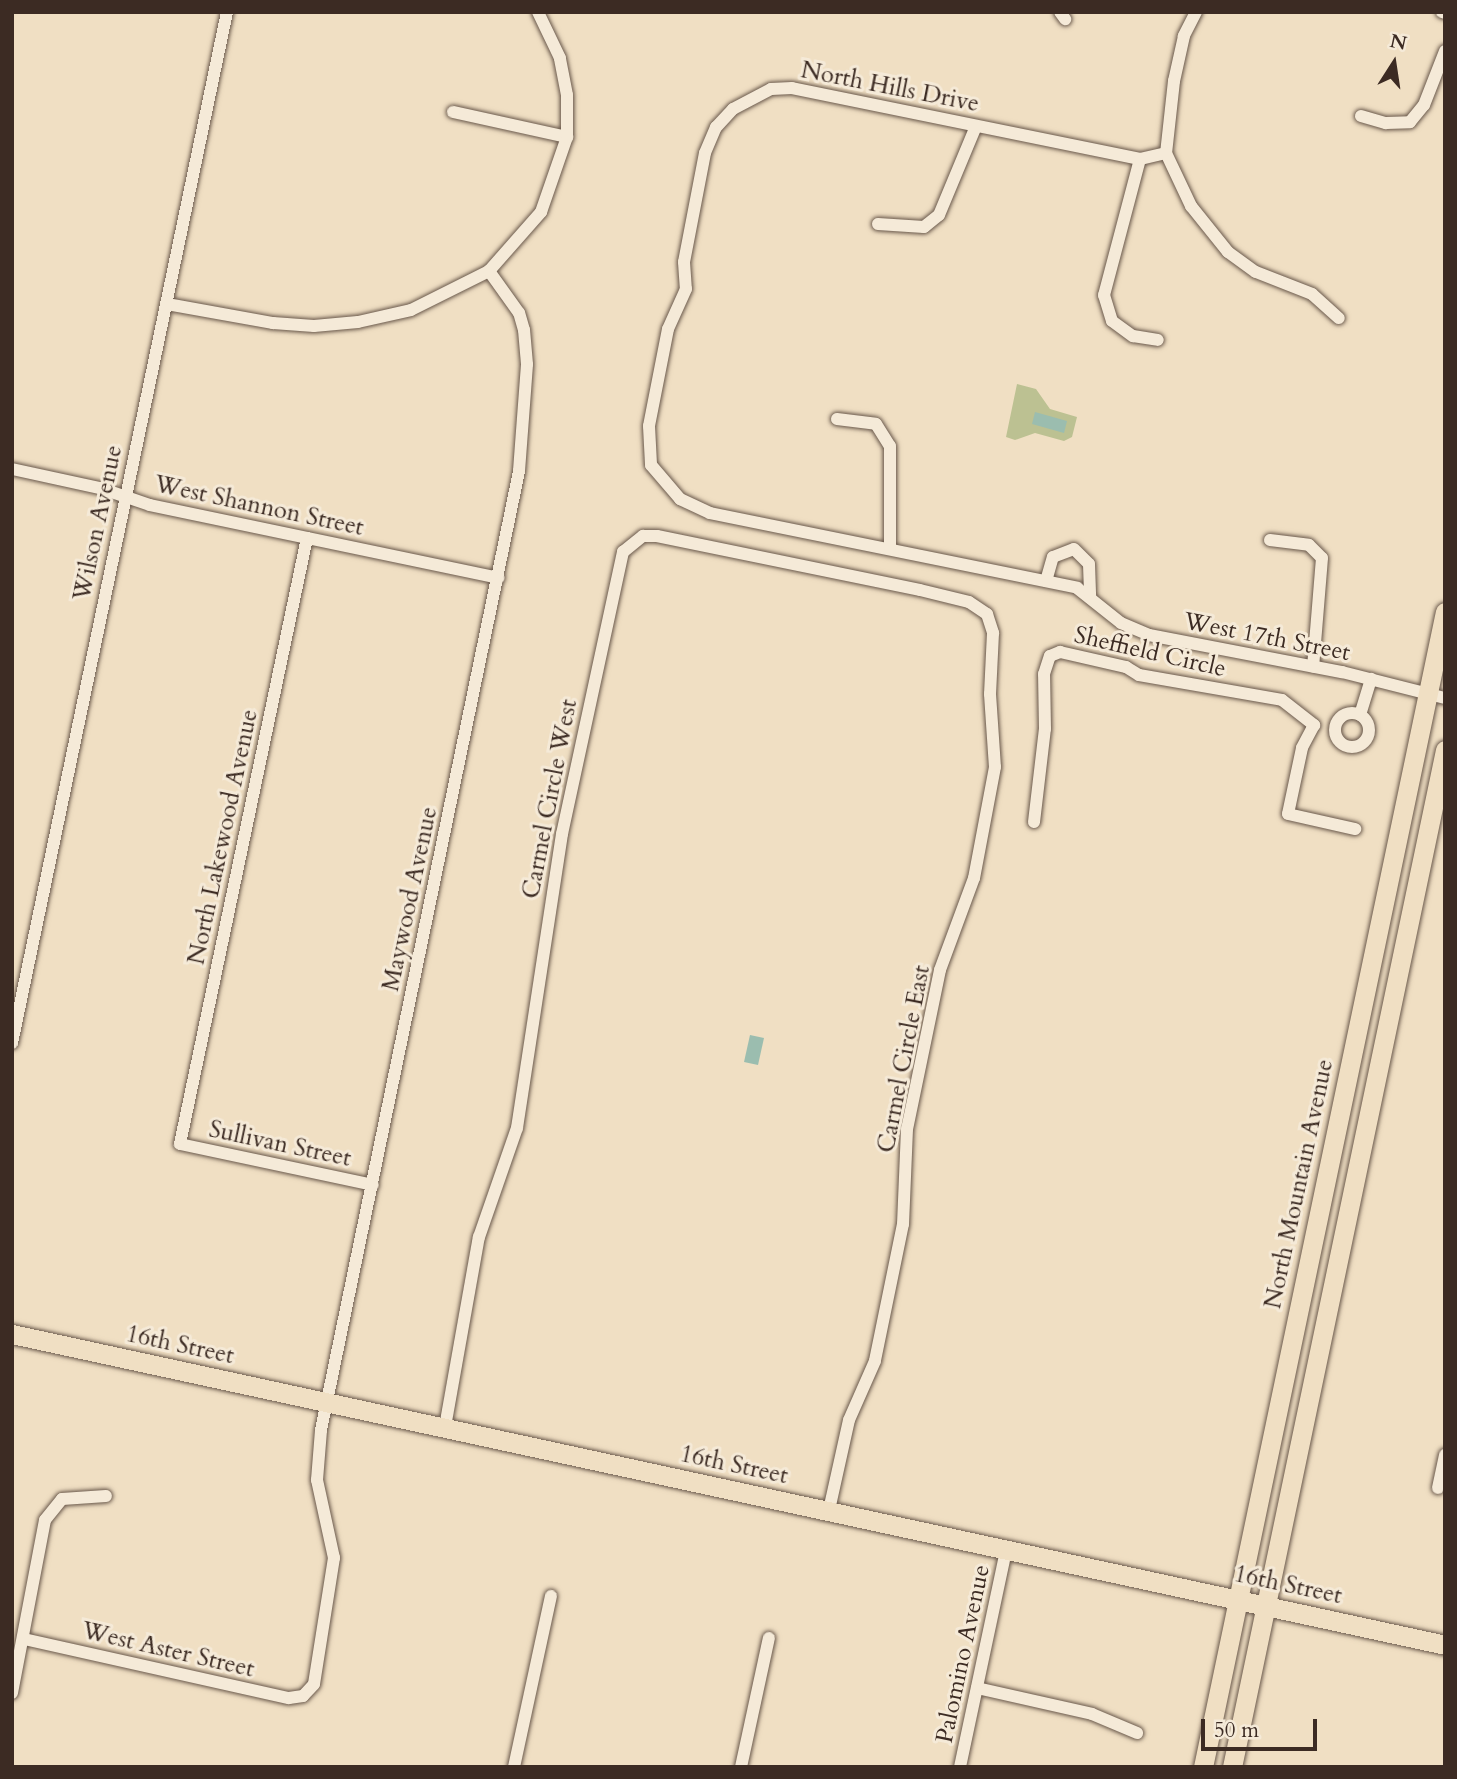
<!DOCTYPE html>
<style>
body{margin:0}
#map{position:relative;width:1457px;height:1779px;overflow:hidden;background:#f0dfc3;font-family:Cardo,serif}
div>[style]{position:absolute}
.green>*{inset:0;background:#bcc192}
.water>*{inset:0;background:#9bbdaf}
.roads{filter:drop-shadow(0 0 2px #69584b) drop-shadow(0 0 2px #69584b)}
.minor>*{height:12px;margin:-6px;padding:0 6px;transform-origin:6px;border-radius:6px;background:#f5ead8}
.minor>.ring{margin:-6px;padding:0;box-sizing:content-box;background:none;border:12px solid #f5ead8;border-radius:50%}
.primary>*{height:19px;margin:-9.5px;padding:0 9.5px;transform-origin:9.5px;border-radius:9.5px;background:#f0dfc3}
span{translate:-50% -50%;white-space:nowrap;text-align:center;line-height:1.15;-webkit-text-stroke:6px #f5ead8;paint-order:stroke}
.street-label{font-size:24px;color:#3c2b23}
.frame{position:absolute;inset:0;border:14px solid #3c2b23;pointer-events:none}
.north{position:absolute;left:1359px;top:28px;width:70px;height:70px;-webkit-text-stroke:5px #f5ead8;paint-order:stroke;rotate:12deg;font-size:19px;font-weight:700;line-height:28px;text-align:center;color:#3c2b23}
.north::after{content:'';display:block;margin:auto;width:24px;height:32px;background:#3c2b23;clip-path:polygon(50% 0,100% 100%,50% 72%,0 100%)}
.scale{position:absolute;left:1201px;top:1719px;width:116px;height:32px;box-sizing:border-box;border:4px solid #3c2b23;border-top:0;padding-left:9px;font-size:21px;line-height:24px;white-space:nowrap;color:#3c2b23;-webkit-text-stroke:5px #f5ead8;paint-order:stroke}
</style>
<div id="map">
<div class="green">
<i style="clip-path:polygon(1017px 384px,1036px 389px,1050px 409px,1077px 417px,1072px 437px,1064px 441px,1035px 433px,1015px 440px,1006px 437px)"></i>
</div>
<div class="water">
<i style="clip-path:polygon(1035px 412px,1067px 421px,1064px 433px,1032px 424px)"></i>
<i style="clip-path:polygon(750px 1035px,764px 1038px,758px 1065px,744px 1062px)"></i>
</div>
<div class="roads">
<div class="minor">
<i style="left:1060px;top:12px;width:9px;rotate:54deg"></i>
<i style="left:1196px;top:12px;width:27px;rotate:117deg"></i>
<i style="left:1184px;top:36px;width:46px;rotate:102.5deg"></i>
<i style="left:1174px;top:81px;width:72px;rotate:96.3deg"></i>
<i style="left:1166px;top:153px;width:27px;rotate:167deg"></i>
<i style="left:1140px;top:159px;width:355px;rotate:-168.5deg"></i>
<i style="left:792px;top:88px;width:21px;rotate:177deg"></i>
<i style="left:771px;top:89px;width:43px;rotate:152.2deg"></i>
<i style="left:733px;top:109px;width:25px;rotate:133deg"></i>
<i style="left:716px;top:127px;width:28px;rotate:113deg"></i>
<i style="left:705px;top:153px;width:111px;rotate:100.9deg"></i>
<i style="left:684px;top:262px;width:27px;rotate:86deg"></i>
<i style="left:686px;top:289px;width:44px;rotate:114.2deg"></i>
<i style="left:668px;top:329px;width:99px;rotate:101.1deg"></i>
<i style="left:649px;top:426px;width:39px;rotate:87deg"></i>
<i style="left:651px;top:465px;width:45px;rotate:49.5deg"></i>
<i style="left:680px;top:499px;width:33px;rotate:25deg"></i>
<i style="left:710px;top:513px;width:375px;rotate:11.5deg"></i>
<i style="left:1077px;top:588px;width:56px;rotate:38.5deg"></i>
<i style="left:1121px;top:623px;width:30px;rotate:23deg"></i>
<i style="left:1149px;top:635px;width:197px;rotate:10.9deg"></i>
<i style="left:1342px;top:672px;width:106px;rotate:14.2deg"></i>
<i style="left:1442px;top:12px;width:3px;rotate:18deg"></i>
<i style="left:453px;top:112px;width:117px;rotate:12.4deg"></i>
<i style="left:1361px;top:116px;width:26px;rotate:16deg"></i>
<i style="left:1386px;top:123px;width:24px;rotate:-2deg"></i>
<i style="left:1410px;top:122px;width:22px;rotate:-51deg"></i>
<i style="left:1424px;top:105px;width:58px;rotate:-68.7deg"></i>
<i style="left:1166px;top:153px;width:59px;rotate:64.7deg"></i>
<i style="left:1191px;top:206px;width:59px;rotate:51.2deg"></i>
<i style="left:1228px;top:252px;width:34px;rotate:36deg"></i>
<i style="left:1256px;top:272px;width:60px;rotate:21.4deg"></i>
<i style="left:1312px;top:294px;width:36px;rotate:42deg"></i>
<i style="left:1140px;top:159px;width:141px;rotate:104.8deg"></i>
<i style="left:1104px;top:295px;width:27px;rotate:73deg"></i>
<i style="left:1112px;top:321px;width:26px;rotate:36deg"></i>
<i style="left:1133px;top:336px;width:25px;rotate:9deg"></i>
<i style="left:878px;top:224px;width:46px;rotate:3.7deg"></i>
<i style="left:924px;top:227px;width:19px;rotate:-39deg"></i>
<i style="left:939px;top:215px;width:96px;rotate:-67.4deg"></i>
<i style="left:167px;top:304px;width:108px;rotate:10.2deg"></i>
<i style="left:273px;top:323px;width:41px;rotate:4.2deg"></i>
<i style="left:314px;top:326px;width:44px;rotate:-5.2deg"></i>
<i style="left:358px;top:322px;width:54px;rotate:-12.8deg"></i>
<i style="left:411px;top:310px;width:87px;rotate:-26.6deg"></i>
<i style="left:837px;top:419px;width:39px;rotate:7deg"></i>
<i style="left:876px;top:424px;width:26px;rotate:58deg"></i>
<i style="left:890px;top:446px;width:103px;rotate:90deg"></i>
<i style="left:12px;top:469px;width:90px;rotate:12.2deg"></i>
<i style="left:100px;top:488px;width:53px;rotate:18.8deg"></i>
<i style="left:150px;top:505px;width:356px;rotate:11.8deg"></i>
<i style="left:307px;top:538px;width:619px;rotate:101.84deg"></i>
<i style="left:180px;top:1144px;width:197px;rotate:12deg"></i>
<i style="left:1270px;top:540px;width:39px;rotate:7deg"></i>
<i style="left:1309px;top:545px;width:18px;rotate:45deg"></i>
<i style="left:1322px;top:558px;width:109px;rotate:94.7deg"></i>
<i style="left:1046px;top:581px;width:25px;rotate:-74deg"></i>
<i style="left:1053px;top:557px;width:22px;rotate:-21deg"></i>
<i style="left:1074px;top:549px;width:21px;rotate:45deg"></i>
<i style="left:1089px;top:564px;width:34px;rotate:88deg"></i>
<i class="ring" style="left:1335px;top:713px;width:22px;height:22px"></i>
<i style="left:1360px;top:715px;width:38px;rotate:-73deg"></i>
<i style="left:1314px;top:725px;width:26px;rotate:118deg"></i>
<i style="left:1302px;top:748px;width:67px;rotate:102deg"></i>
<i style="left:1288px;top:814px;width:69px;rotate:12.6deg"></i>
<i style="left:1034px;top:822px;width:94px;rotate:-83.3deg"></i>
<i style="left:1045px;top:729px;width:55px;rotate:-91deg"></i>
<i style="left:1044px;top:674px;width:19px;rotate:-72deg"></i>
<i style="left:1050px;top:656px;width:11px;rotate:-22deg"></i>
<i style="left:1060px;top:652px;width:68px;rotate:12.8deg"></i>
<i style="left:1126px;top:667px;width:15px;rotate:32deg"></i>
<i style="left:1139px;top:675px;width:145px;rotate:9.9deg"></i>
<i style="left:1282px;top:700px;width:41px;rotate:38deg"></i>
<i style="left:12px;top:1043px;width:1053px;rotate:-78.22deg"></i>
<i style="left:445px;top:1427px;width:193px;rotate:-79.9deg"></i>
<i style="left:479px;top:1237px;width:115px;rotate:-70.8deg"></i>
<i style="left:517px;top:1128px;width:297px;rotate:-81.3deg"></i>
<i style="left:562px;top:834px;width:289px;rotate:-77.8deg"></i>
<i style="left:623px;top:552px;width:26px;rotate:-39deg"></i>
<i style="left:643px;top:536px;width:14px"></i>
<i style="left:657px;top:536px;width:268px;rotate:11.6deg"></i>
<i style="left:920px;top:590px;width:50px;rotate:13.8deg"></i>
<i style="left:969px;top:602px;width:22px;rotate:34deg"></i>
<i style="left:987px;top:614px;width:20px;rotate:72deg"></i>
<i style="left:993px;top:633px;width:61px;rotate:92.8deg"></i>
<i style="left:990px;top:694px;width:73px;rotate:86.1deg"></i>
<i style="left:995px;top:767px;width:113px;rotate:100.7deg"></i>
<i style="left:974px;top:878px;width:98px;rotate:110.3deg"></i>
<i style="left:940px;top:970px;width:162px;rotate:101.7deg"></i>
<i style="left:907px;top:1129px;width:95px;rotate:92.4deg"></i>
<i style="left:903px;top:1224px;width:140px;rotate:101.6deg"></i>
<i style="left:875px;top:1361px;width:64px;rotate:113.8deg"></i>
<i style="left:849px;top:1420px;width:92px;rotate:102.5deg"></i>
<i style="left:1438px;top:1488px;width:34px;rotate:-78deg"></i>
<i style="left:24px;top:1639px;width:271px;rotate:12.6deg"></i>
<i style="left:289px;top:1698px;width:14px;rotate:-8deg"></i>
<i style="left:303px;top:1696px;width:16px;rotate:-47deg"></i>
<i style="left:314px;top:1684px;width:128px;rotate:-81deg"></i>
<i style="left:334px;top:1558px;width:80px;rotate:-102.3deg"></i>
<i style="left:317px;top:1480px;width:50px;rotate:-85.4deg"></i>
<i style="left:321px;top:1430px;width:979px;rotate:-78.33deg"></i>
<i style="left:519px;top:471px;width:107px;rotate:-85.7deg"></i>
<i style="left:527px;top:364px;width:34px;rotate:-95deg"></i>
<i style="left:524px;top:330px;width:18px;rotate:-106deg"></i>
<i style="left:519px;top:313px;width:52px;rotate:-125.5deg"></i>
<i style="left:489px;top:271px;width:79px;rotate:-48.6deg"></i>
<i style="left:541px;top:212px;width:79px;rotate:-70.9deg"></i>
<i style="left:567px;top:137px;width:42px;rotate:-90deg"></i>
<i style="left:567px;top:95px;width:38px;rotate:-101deg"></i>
<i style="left:560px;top:58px;width:51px;rotate:-115.6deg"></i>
<i style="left:977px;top:1688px;width:118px;rotate:12.7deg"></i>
<i style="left:1092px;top:1714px;width:49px;rotate:22.9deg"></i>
<i style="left:12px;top:1693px;width:176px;rotate:-79.2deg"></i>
<i style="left:45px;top:1520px;width:27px;rotate:-51deg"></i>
<i style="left:62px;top:1499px;width:44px;rotate:-3.9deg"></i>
<i style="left:514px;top:1767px;width:175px;rotate:-77.8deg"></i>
<i style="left:741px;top:1767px;width:132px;rotate:-77.8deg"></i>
<i style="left:960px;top:1767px;width:222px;rotate:-78deg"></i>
</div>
<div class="primary">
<i style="left:12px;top:1334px;width:1466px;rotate:12.24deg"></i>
<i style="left:1203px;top:1767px;width:1180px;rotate:-78.17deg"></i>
<i style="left:1232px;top:1767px;width:1039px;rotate:-78.17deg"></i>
</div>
</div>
<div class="street-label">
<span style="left:890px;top:87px;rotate:11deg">North Hills Drive</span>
<span style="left:259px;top:506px;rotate:12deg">West Shannon Street</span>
<span style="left:98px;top:523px;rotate:-78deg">Wilson Avenue</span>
<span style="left:1267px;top:637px;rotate:11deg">West 17th Street</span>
<span style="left:1150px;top:652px;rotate:13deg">Sheffield Circle</span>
<span style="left:550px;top:799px;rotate:-79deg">Carmel Circle West</span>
<span style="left:223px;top:837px;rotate:-78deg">North Lakewood Avenue</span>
<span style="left:410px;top:899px;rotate:-78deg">Maywood Avenue</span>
<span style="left:904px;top:1059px;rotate:-79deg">Carmel Circle East</span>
<span style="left:280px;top:1144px;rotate:12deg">Sullivan Street</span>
<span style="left:1299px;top:1184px;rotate:-78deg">North Mountain Avenue</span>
<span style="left:180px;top:1345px;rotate:12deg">16th Street</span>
<span style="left:734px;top:1465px;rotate:12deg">16th Street</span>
<span style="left:1288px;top:1585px;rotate:12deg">16th Street</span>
<span style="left:168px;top:1650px;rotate:13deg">West Aster Street</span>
<span style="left:963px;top:1654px;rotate:-78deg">Palomino Avenue</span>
</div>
<div class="frame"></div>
<div class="north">N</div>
<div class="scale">50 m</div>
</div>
